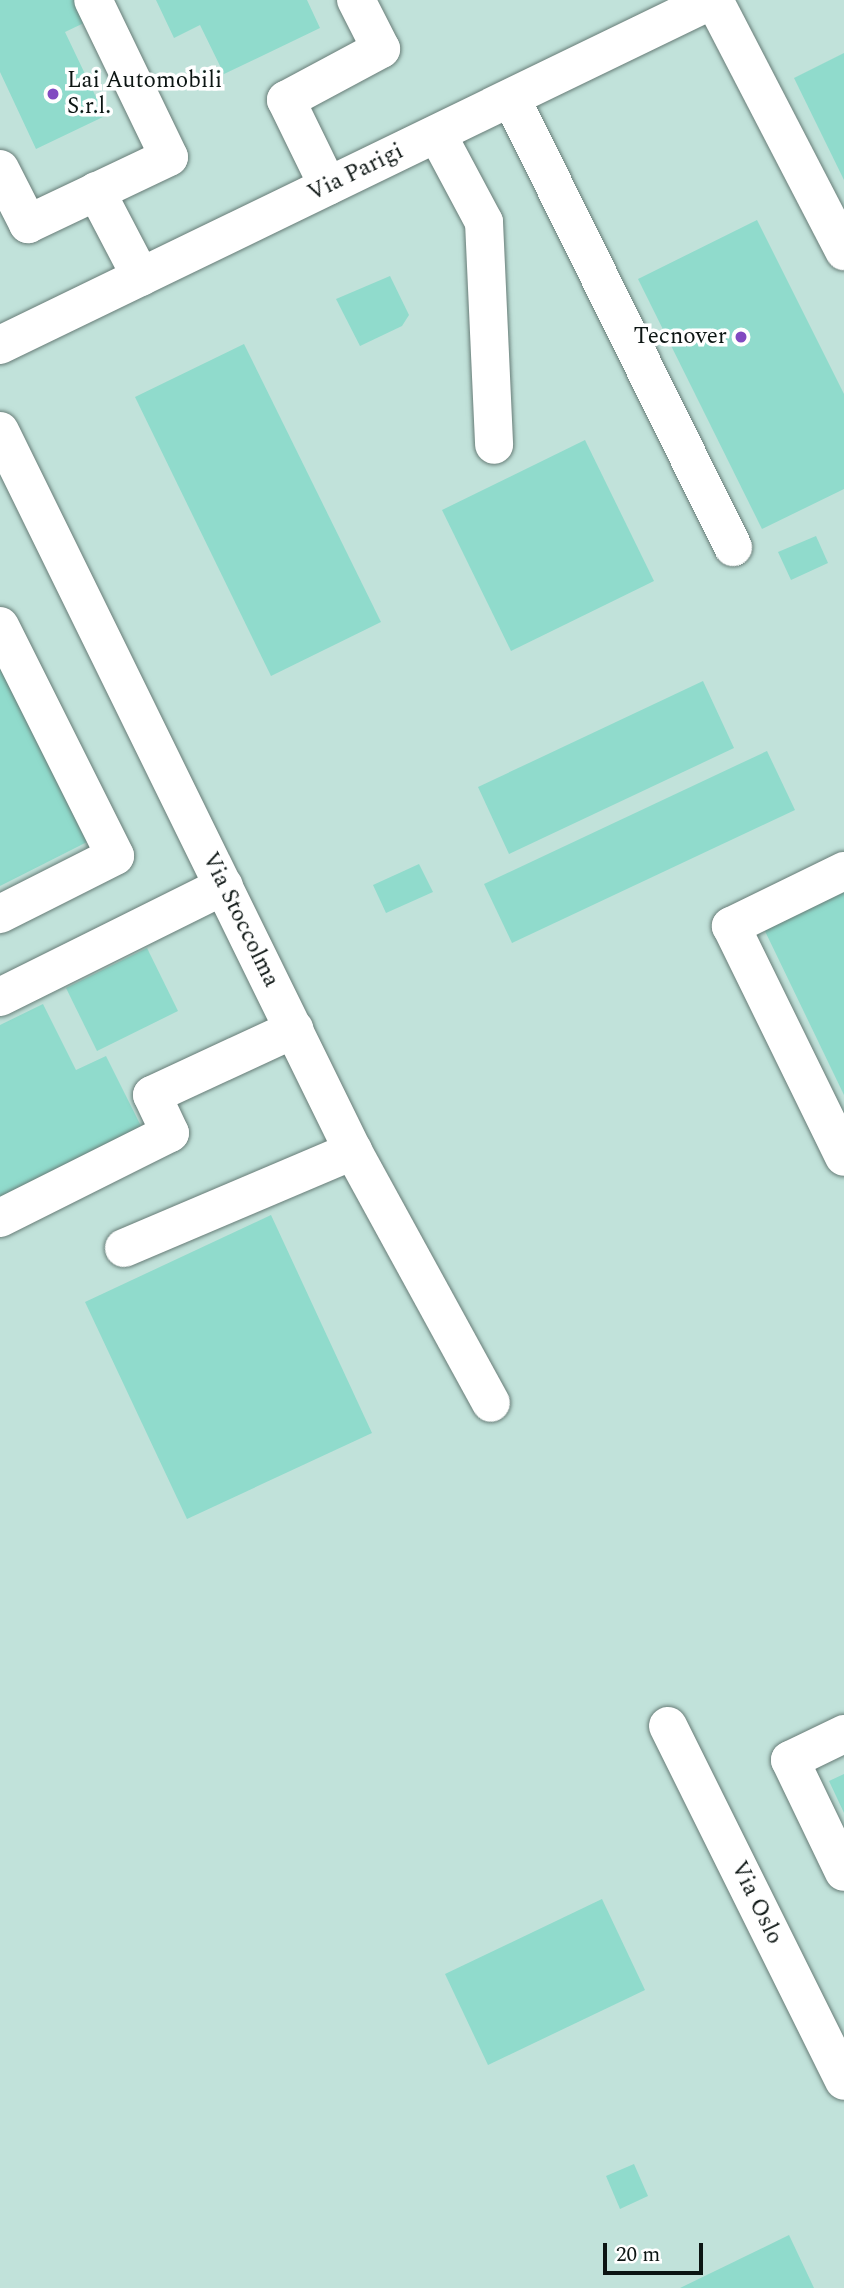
<!DOCTYPE html>
<style>
body{margin:0}
#map{position:relative;width:844px;height:2288px;overflow:hidden;background:#d3ebe5;font-family:Spectral,serif}
div>[style]{position:absolute}
.built>*{inset:0;background:#c1e2da}
.building>*{inset:0;background:#90dbcc}
.roads{filter:drop-shadow(0 0 2px #677c77) drop-shadow(0 0 2px #677c77)}
.minor>*{height:38px;margin:-19px;padding:0 19px;transform-origin:19px;border-radius:19px;background:#fff}
.dots>*{width:19px;height:19px;translate:-50% -50%;box-sizing:border-box;border:4px solid #fff;border-radius:50%}
span{translate:-50% -50%;white-space:nowrap;text-align:center;line-height:1.15;-webkit-text-stroke:7px #fff;paint-order:stroke}
.poi-label{font-size:23px;color:#0c1513}
.left{translate:0 -50%;text-align:left}
.right{translate:-100% -50%;text-align:right}
.street-label{font-size:23px;color:#0c1513}
.scale{position:absolute;left:603px;top:2243px;width:100px;height:32px;box-sizing:border-box;border:4px solid #0c1513;border-top:0;padding-left:9px;font-size:21px;line-height:24px;white-space:nowrap;color:#0c1513;-webkit-text-stroke:5px #fff;paint-order:stroke}
</style>
<div id="map">
<div class="built">
<i style="clip-path:polygon(0 0,844px 0,844px 2288px,0 2288px)"></i>
</div>
<div class="building">
<i style="clip-path:polygon(0 0,76px 0,86px 22px,65px 32px,105px 116px,36px 149px,0 72px)"></i>
<i style="clip-path:polygon(156px 0,307px 0,320px 28px,224px 74px,200px 25px,174px 38px)"></i>
<i style="clip-path:polygon(844px 53px,844px 180px,794px 78px)"></i>
<i style="clip-path:polygon(757px 220px,844px 394px,844px 489px,762px 529px,638px 279px)"></i>
<i style="clip-path:polygon(390px 276px,409px 315px,402px 326px,360px 346px,336px 299px)"></i>
<i style="clip-path:polygon(244px 344px,381px 622px,271px 676px,135px 397px)"></i>
<i style="clip-path:polygon(585px 440px,654px 581px,511px 651px,442px 510px)"></i>
<i style="clip-path:polygon(816px 536px,828px 563px,791px 580px,778px 552px)"></i>
<i style="clip-path:polygon(0 655px,93px 839px,0 886px)"></i>
<i style="clip-path:polygon(703px 681px,734px 748px,509px 854px,478px 787px)"></i>
<i style="clip-path:polygon(767px 751px,795px 810px,512px 943px,484px 884px)"></i>
<i style="clip-path:polygon(419px 864px,433px 892px,386px 913px,373px 885px)"></i>
<i style="clip-path:polygon(844px 888px,844px 1095px,763px 927px)"></i>
<i style="clip-path:polygon(147px 948px,178px 1011px,97px 1051px,66px 988px)"></i>
<i style="clip-path:polygon(43px 1004px,76px 1070px,106px 1056px,142px 1128px,0 1198px,0 1025px)"></i>
<i style="clip-path:polygon(271px 1215px,372px 1433px,187px 1519px,85px 1302px)"></i>
<i style="clip-path:polygon(844px 1774px,844px 1813px,829px 1781px)"></i>
<i style="clip-path:polygon(602px 1899px,645px 1990px,488px 2065px,445px 1974px)"></i>
<i style="clip-path:polygon(634px 2164px,648px 2196px,620px 2209px,606px 2176px)"></i>
<i style="clip-path:polygon(789px 2235px,814px 2288px,680px 2288px)"></i>
</div>
<div class="roads">
<div class="minor">
<i style="left:714px;top:0;width:283px;rotate:62.6deg"></i>
<i style="left:511px;top:98px;width:501px;rotate:63.69deg"></i>
<i style="left:437px;top:134px;width:100px;rotate:61.9deg"></i>
<i style="left:484px;top:222px;width:223px;rotate:87.4deg"></i>
<i style="left:0;top:169px;width:62px;rotate:63deg"></i>
<i style="left:28px;top:224px;width:156px;rotate:-25.4deg"></i>
<i style="left:169px;top:157px;width:174px;rotate:-115.8deg"></i>
<i style="left:328px;top:186px;width:96px;rotate:-116deg"></i>
<i style="left:286px;top:100px;width:108px;rotate:-28.2deg"></i>
<i style="left:381px;top:49px;width:55px;rotate:-117deg"></i>
<i style="left:96px;top:191px;width:97px;rotate:62.4deg"></i>
<i style="left:0;top:345px;width:791px;rotate:-25.85deg"></i>
<i style="left:0;top:431px;width:802px;rotate:63.88deg"></i>
<i style="left:353px;top:1151px;width:287px;rotate:61.3deg"></i>
<i style="left:0;top:626px;width:257px;rotate:63.4deg"></i>
<i style="left:115px;top:856px;width:129px;rotate:153.2deg"></i>
<i style="left:844px;top:871px;width:126px;rotate:154deg"></i>
<i style="left:731px;top:926px;width:257px;rotate:63.9deg"></i>
<i style="left:0;top:997px;width:250px;rotate:-26.4deg"></i>
<i style="left:0;top:1218px;width:190px;rotate:-26.6deg"></i>
<i style="left:170px;top:1133px;width:42px;rotate:-115.3deg"></i>
<i style="left:152px;top:1095px;width:157px;rotate:-24.9deg"></i>
<i style="left:124px;top:1248px;width:249px;rotate:-23deg"></i>
<i style="left:668px;top:1726px;width:396px;rotate:63.6deg"></i>
<i style="left:844px;top:1734px;width:60px;rotate:154.3deg"></i>
<i style="left:790px;top:1760px;width:124px;rotate:64.3deg"></i>
</div>
</div>
<div class="dots">
<i style="left:53px;top:94px;background:#814ac1"></i>
<i style="left:741px;top:337px;background:#814ac1"></i>
</div>
<div class="poi-label">
<span class="left" style="left:67px;top:94px">Lai Automobili<br>S.r.l.</span>
<span class="right" style="left:727px;top:337px">Tecnover</span>
</div>
<div class="street-label">
<span style="left:356px;top:173px;rotate:-26deg">Via Parigi</span>
<span style="left:240px;top:920px;rotate:64deg">Via Stoccolma</span>
<span style="left:756px;top:1903px;rotate:64deg">Via Oslo</span>
</div>
<div class="scale">20 m</div>
</div>
